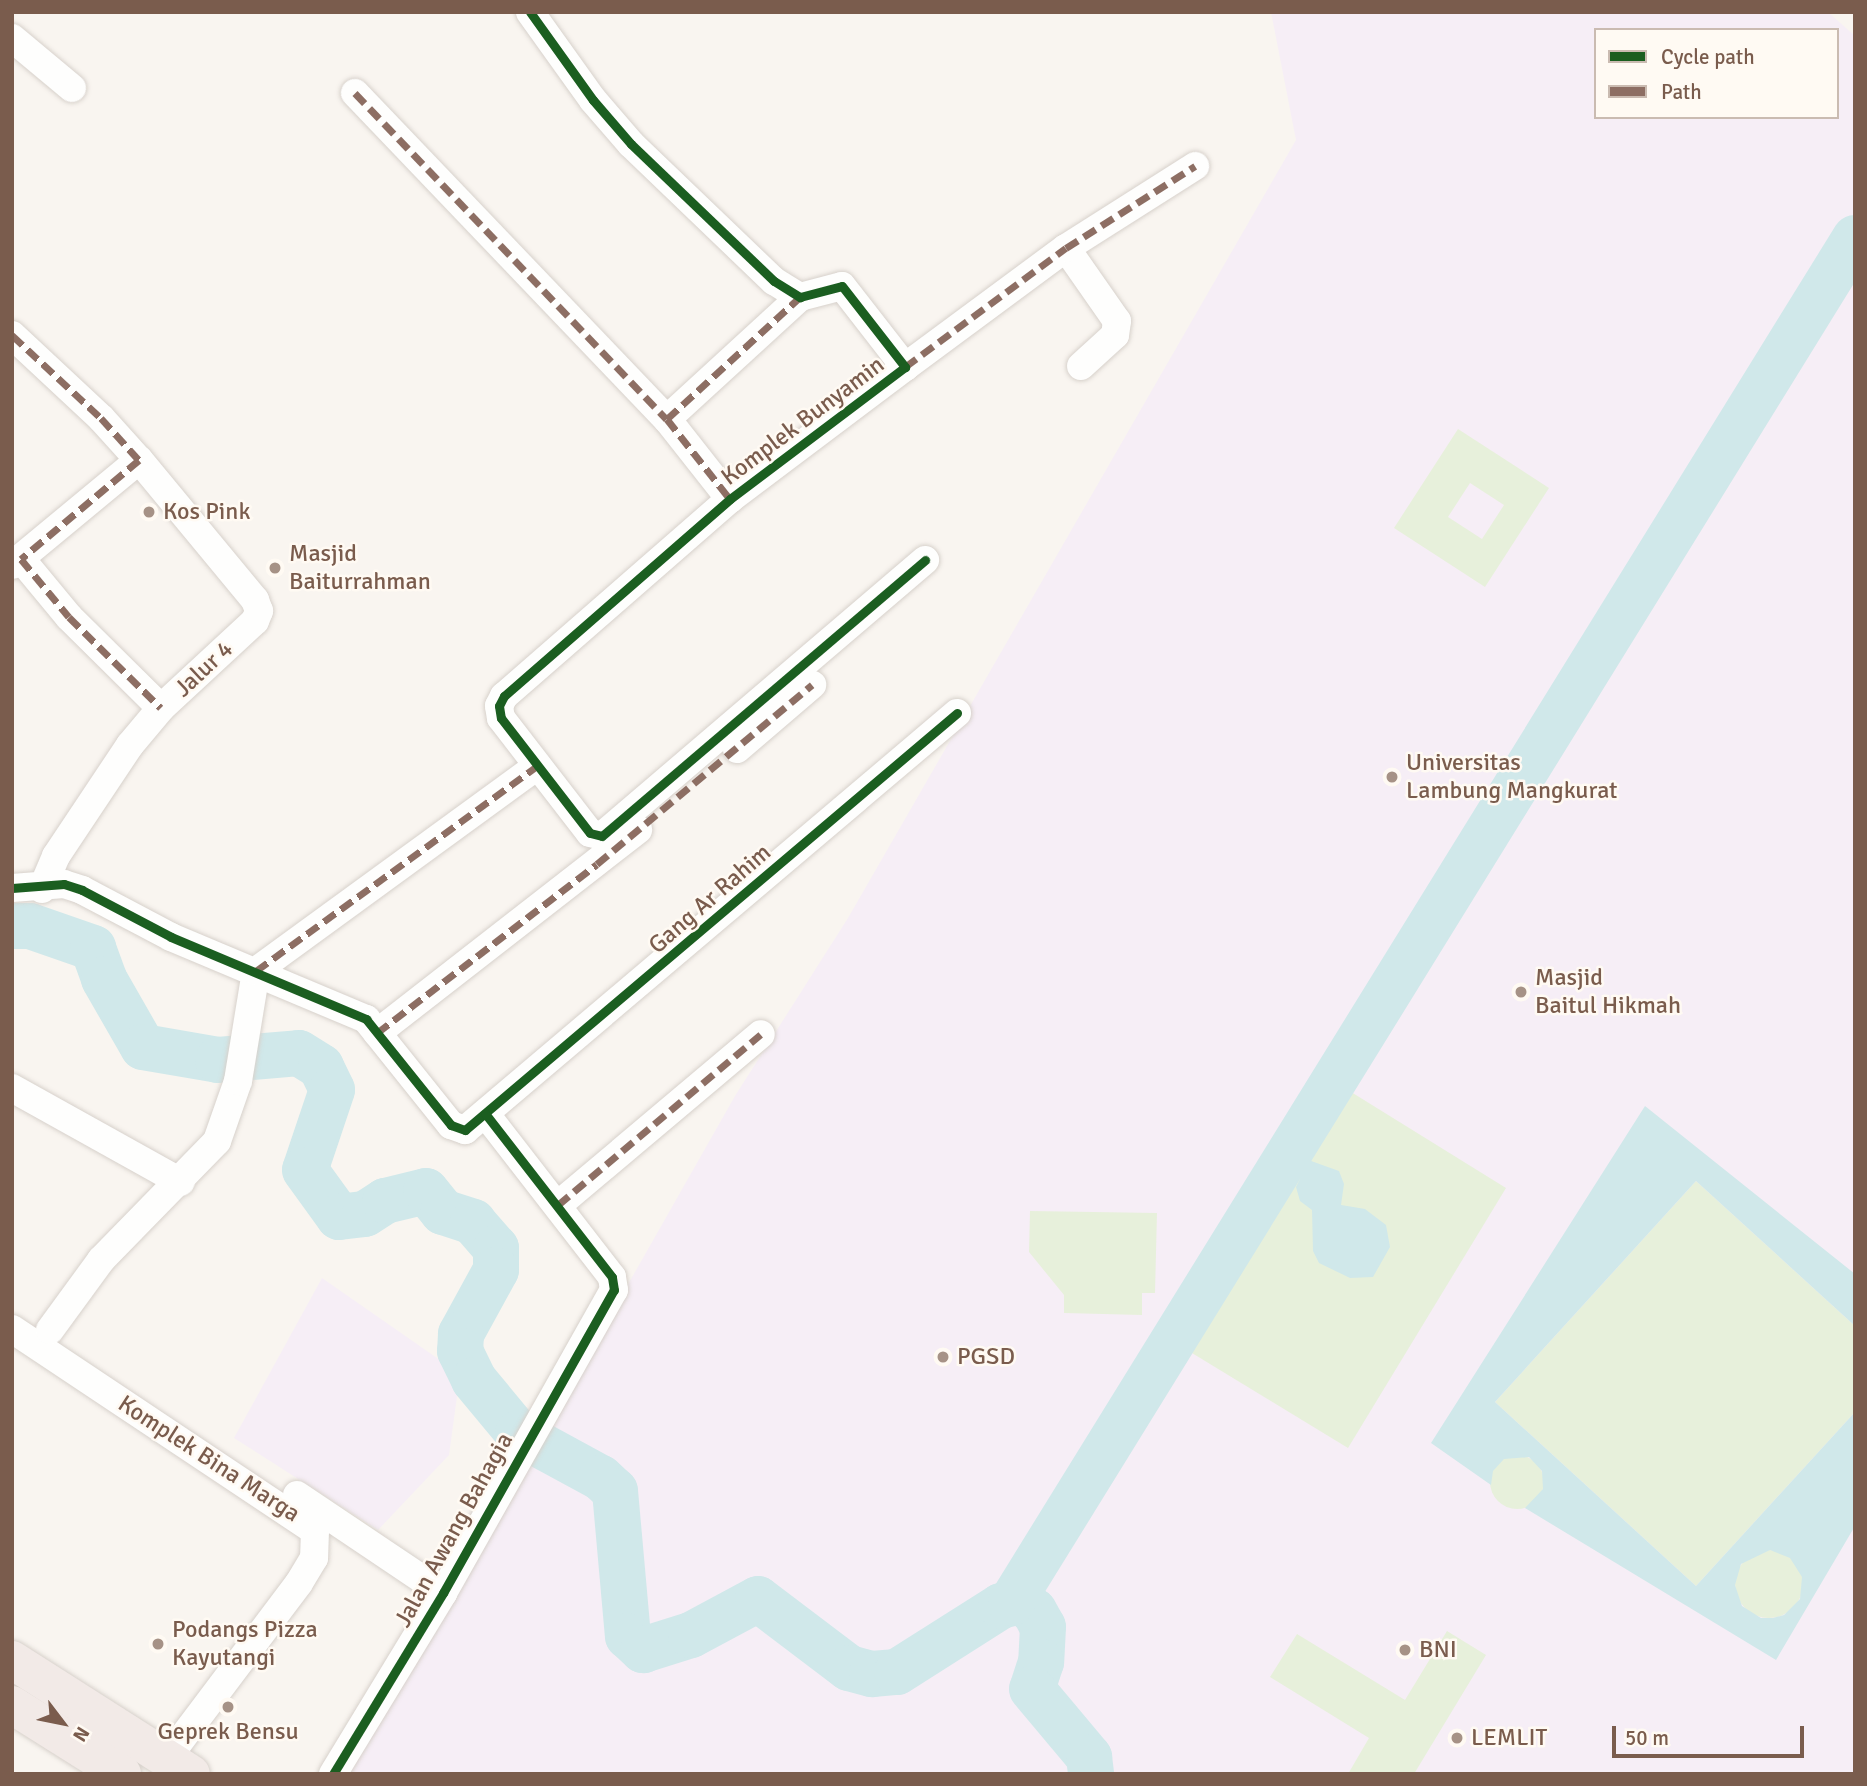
<!DOCTYPE html>
<style>
body{margin:0}
#map{position:relative;width:1867px;height:1786px;overflow:hidden;background:#f9f5f0;font-family:Signika,sans-serif}
div>[style]{position:absolute}
.education>*{inset:0;background:#f6eef6}
.green>*{inset:0;background:#e7f0db}
.round{border-radius:50%}
.water>*{inset:0;background:#d0e8ea}
.river>*{height:46px;margin:-23px;padding:0 23px;transform-origin:23px;border-radius:23px;background:#d0e8ea}
.roads{filter:drop-shadow(0 0 2px #d7d1cb) drop-shadow(0 0 2px #d7d1cb)}
.street>*{height:28px;margin:-14px;padding:0 14px;transform-origin:14px;border-radius:14px;background:#fefefd}
.highway>*{height:38px;margin:-19px;padding:0 19px;transform-origin:19px;border-radius:19px;background:#f2eae7}
.quiet>*{height:7px;margin-top:-3.5px;transform-origin:0;background:repeating-linear-gradient(90deg,#8d6e63 0 14px,transparent 0 21px)}
.cycleway>*{height:9px;margin:-4.5px;padding:0 4.5px;transform-origin:4.5px;border-radius:4.5px;background:#1b5e20}
.dots>*{width:19px;height:19px;translate:-50% -50%;box-sizing:border-box;border:4px solid #fffaf3;border-radius:50%}
span{translate:-50% -50%;white-space:nowrap;text-align:center;line-height:1.15;-webkit-text-stroke:5px #fffaf3;paint-order:stroke}
.street-label{font-size:24px;color:#7a5c4d}
.poi-label{font-size:24px;color:#7a5c4d}
.left{translate:0 -50%;text-align:left}
.frame{position:absolute;inset:0;border:14px solid #7a5c4d;pointer-events:none}
.legend{position:absolute;left:1594px;top:28px;width:245px;height:91px;box-sizing:border-box;background:#fffaf3;border:2px solid #cabbb1;margin:0;padding:9px 12px;list-style:none;font-size:21px;color:#7a5c4d}
.legend li{display:flex;align-items:center;gap:14px;height:35px}
.legend b{width:35px;border:2px solid #cabbb1}
.north{position:absolute;left:28px;top:1688px;width:70px;height:70px;-webkit-text-stroke:5px #fffaf3;paint-order:stroke;rotate:122deg;font-size:19px;font-weight:700;line-height:28px;text-align:center;color:#7a5c4d}
.north::after{content:'';display:block;margin:auto;width:24px;height:32px;background:#7a5c4d;clip-path:polygon(50% 0,100% 100%,50% 72%,0 100%)}
.scale{position:absolute;left:1612px;top:1726px;width:192px;height:32px;box-sizing:border-box;border:4px solid #7a5c4d;border-top:0;padding-left:9px;font-size:21px;line-height:24px;white-space:nowrap;color:#7a5c4d;-webkit-text-stroke:5px #fffaf3;paint-order:stroke}
</style>
<div id="map">
<div class="education">
<i style="clip-path:polygon(evenodd,1271px 12px,1828px 12px,1855px 36px,1855px 1774px,338px 1774px,522px 1471px,735px 1096px,848px 918px,1296px 140px,1271px 12px,1596px 30px,1837px 30px,1837px 117px,1596px 117px,1596px 30px)"></i>
<i style="clip-path:polygon(322px 1278px,460px 1374px,449px 1455px,378px 1530px,234px 1438px)"></i>
</div>
<div class="green">
<i style="clip-path:polygon(evenodd,1458px 429px,1549px 488px,1485px 587px,1394px 528px,1458px 429px,1470px 483px,1504px 505px,1482px 539px,1448px 517px,1470px 483px)"></i>
<i style="clip-path:polygon(1343px 1087px,1506px 1188px,1348px 1448px,1187px 1350px)"></i>
<i style="clip-path:polygon(1696px 1181px,1855px 1326px,1855px 1412px,1696px 1586px,1495px 1402px)"></i>
<i style="clip-path:polygon(1030px 1211px,1157px 1213px,1155px 1293px,1142px 1293px,1142px 1315px,1064px 1313px,1064px 1295px,1029px 1252px)"></i>
<i class="round" style="left:1490px;top:1455px;width:54px;height:54px"></i>
<i class="round" style="left:1735px;top:1550px;width:68px;height:68px"></i>
<i style="clip-path:polygon(1447px 1631px,1486px 1655px,1414px 1774px,1348px 1774px,1369px 1738px,1270px 1677px,1297px 1634px,1405px 1700px)"></i>
</div>
<div class="water">
<i style="clip-path:polygon(evenodd,1645px 1106px,1855px 1274px,1855px 1326px,1696px 1181px,1495px 1402px,1696px 1586px,1855px 1412px,1855px 1526px,1776px 1660px,1525px 1508px,1543px 1489px,1542px 1471px,1529px 1457px,1504px 1459px,1493px 1471px,1491px 1485px,1431px 1443px,1645px 1106px,1770px 1550px,1790px 1558px,1802px 1577px,1800px 1599px,1784px 1615px,1773px 1618px,1761px 1618px,1742px 1606px,1735px 1585px,1741px 1564px,1770px 1550px)"></i>
<i style="clip-path:polygon(1300px 1157px,1339px 1171px,1344px 1184px,1341px 1205px,1365px 1209px,1386px 1225px,1390px 1247px,1373px 1277px,1350px 1278px,1319px 1263px,1313px 1251px,1312px 1210px,1300px 1201px,1296px 1187px,1300px 1179px,1293px 1169px)"></i>
</div>
<div class="river">
<i style="left:12px;top:926px;width:18px"></i>
<i style="left:30px;top:926px;width:67px;rotate:19.2deg"></i>
<i style="left:93px;top:948px;width:33px;rotate:70deg"></i>
<i style="left:104px;top:979px;width:78px;rotate:60.2deg"></i>
<i style="left:143px;top:1047px;width:76px;rotate:9.8deg"></i>
<i style="left:218px;top:1060px;width:81px;rotate:-4.9deg"></i>
<i style="left:299px;top:1053px;width:26px;rotate:32deg"></i>
<i style="left:321px;top:1067px;width:25px;rotate:64deg"></i>
<i style="left:332px;top:1090px;width:84px;rotate:108.6deg"></i>
<i style="left:305px;top:1170px;width:58px;rotate:54.1deg"></i>
<i style="left:339px;top:1217px;width:26px;rotate:-7deg"></i>
<i style="left:365px;top:1214px;width:24px;rotate:-33deg"></i>
<i style="left:385px;top:1201px;width:42px;rotate:-13.7deg"></i>
<i style="left:426px;top:1191px;width:27px;rotate:51deg"></i>
<i style="left:443px;top:1212px;width:32px;rotate:18deg"></i>
<i style="left:473px;top:1222px;width:35px;rotate:49deg"></i>
<i style="left:496px;top:1248px;width:22px;rotate:90deg"></i>
<i style="left:496px;top:1270px;width:73px;rotate:118.7deg"></i>
<i style="left:461px;top:1334px;width:17px;rotate:93deg"></i>
<i style="left:460px;top:1351px;width:32px;rotate:64deg"></i>
<i style="left:474px;top:1380px;width:69px;rotate:50.3deg"></i>
<i style="left:518px;top:1433px;width:94px;rotate:28.5deg"></i>
<i style="left:601px;top:1478px;width:19px;rotate:43deg"></i>
<i style="left:615px;top:1491px;width:146px;rotate:84.9deg"></i>
<i style="left:628px;top:1636px;width:21px;rotate:43deg"></i>
<i style="left:643px;top:1650px;width:50px;rotate:-17.4deg"></i>
<i style="left:691px;top:1635px;width:76px;rotate:-28.2deg"></i>
<i style="left:758px;top:1599px;width:114px;rotate:37.2deg"></i>
<i style="left:849px;top:1668px;width:24px;rotate:15deg"></i>
<i style="left:872px;top:1674px;width:25px;rotate:-5deg"></i>
<i style="left:897px;top:1672px;width:123px;rotate:-32.4deg"></i>
<i style="left:1001px;top:1606px;width:20px;rotate:-15deg"></i>
<i style="left:1020px;top:1601px;width:17px;rotate:36deg"></i>
<i style="left:1034px;top:1611px;width:18px;rotate:61deg"></i>
<i style="left:1043px;top:1627px;width:35px;rotate:93deg"></i>
<i style="left:1041px;top:1662px;width:28px;rotate:108deg"></i>
<i style="left:1032px;top:1689px;width:89px;rotate:50deg"></i>
<i style="left:1089px;top:1757px;width:17px;rotate:83deg"></i>
<i style="left:1011px;top:1603px;width:1605px;rotate:-58.27deg"></i>
</div>
<div class="roads">
<div class="street">
<i style="left:530px;top:12px;width:108px;rotate:54.4deg"></i>
<i style="left:593px;top:100px;width:58px;rotate:49.2deg"></i>
<i style="left:631px;top:144px;width:198px;rotate:43.8deg"></i>
<i style="left:774px;top:281px;width:31px;rotate:32deg"></i>
<i style="left:800px;top:297px;width:43px;rotate:-14.7deg"></i>
<i style="left:842px;top:286px;width:103px;rotate:52.1deg"></i>
<i style="left:905px;top:367px;width:219px;rotate:143deg"></i>
<i style="left:730px;top:499px;width:300px;rotate:138.9deg"></i>
<i style="left:504px;top:696px;width:11px;rotate:117deg"></i>
<i style="left:499px;top:706px;width:12px;rotate:81deg"></i>
<i style="left:501px;top:718px;width:145px;rotate:52.3deg"></i>
<i style="left:590px;top:833px;width:12px;rotate:14deg"></i>
<i style="left:602px;top:836px;width:425px;rotate:-40.5deg"></i>
<i style="left:12px;top:38px;width:78px;rotate:39.8deg"></i>
<i style="left:355px;top:93px;width:451px;rotate:46.3deg"></i>
<i style="left:667px;top:419px;width:102px;rotate:51.8deg"></i>
<i style="left:1066px;top:248px;width:89px;rotate:55.1deg"></i>
<i style="left:1117px;top:321px;width:14px;rotate:98deg"></i>
<i style="left:1115px;top:335px;width:46px;rotate:137.6deg"></i>
<i style="left:12px;top:335px;width:122px;rotate:43deg"></i>
<i style="left:101px;top:418px;width:57px;rotate:47.9deg"></i>
<i style="left:139px;top:460px;width:165px;rotate:140.4deg"></i>
<i style="left:905px;top:367px;width:200px;rotate:-36.5deg"></i>
<i style="left:1066px;top:248px;width:153px;rotate:-32.4deg"></i>
<i style="left:667px;top:419px;width:180px;rotate:-42.5deg"></i>
<i style="left:21px;top:559px;width:75px;rotate:50.4deg"></i>
<i style="left:69px;top:617px;width:129px;rotate:44.7deg"></i>
<i style="left:737px;top:749px;width:99px;rotate:-40.5deg"></i>
<i style="left:12px;top:888px;width:52px;rotate:-4.4deg"></i>
<i style="left:64px;top:884px;width:19px;rotate:18deg"></i>
<i style="left:82px;top:890px;width:101px;rotate:27.8deg"></i>
<i style="left:171px;top:937px;width:212px;rotate:22.8deg"></i>
<i style="left:366px;top:1019px;width:136px;rotate:51.3deg"></i>
<i style="left:451px;top:1125px;width:15px;rotate:20deg"></i>
<i style="left:465px;top:1130px;width:645px;rotate:-40.28deg"></i>
<i style="left:42px;top:889px;width:36px;rotate:-67deg"></i>
<i style="left:56px;top:856px;width:133px;rotate:-56.3deg"></i>
<i style="left:130px;top:745px;width:48px;rotate:-50deg"></i>
<i style="left:161px;top:708px;width:128px;rotate:-42.8deg"></i>
<i style="left:255px;top:621px;width:11px;rotate:-68deg"></i>
<i style="left:259px;top:611px;width:12px;rotate:-110deg"></i>
<i style="left:255px;top:600px;width:182px;rotate:-129.6deg"></i>
<i style="left:377px;top:1033px;width:331px;rotate:-37.9deg"></i>
<i style="left:12px;top:1088px;width:193px;rotate:29.1deg"></i>
<i style="left:558px;top:1205px;width:265px;rotate:-40.1deg"></i>
<i style="left:12px;top:1329px;width:364px;rotate:33.7deg"></i>
<i style="left:315px;top:1531px;width:27px;rotate:92deg"></i>
<i style="left:314px;top:1558px;width:29px;rotate:121deg"></i>
<i style="left:299px;top:1583px;width:219px;rotate:127deg"></i>
<i style="left:50px;top:1330px;width:87px;rotate:-53.9deg"></i>
<i style="left:101px;top:1260px;width:166px;rotate:-45.7deg"></i>
<i style="left:217px;top:1141px;width:64px;rotate:-70.7deg"></i>
<i style="left:238px;top:1081px;width:111px;rotate:-80.7deg"></i>
<i style="left:256px;top:971px;width:348px;rotate:-36.1deg"></i>
<i style="left:297px;top:1495px;width:176px;rotate:33.9deg"></i>
<i style="left:333px;top:1774px;width:212px;rotate:-58.7deg"></i>
<i style="left:443px;top:1593px;width:348px;rotate:-60.6deg"></i>
<i style="left:614px;top:1290px;width:13px;rotate:-99deg"></i>
<i style="left:612px;top:1277px;width:207px;rotate:-127.8deg"></i>
</div>
<div class="highway">
<i style="left:12px;top:1660px;width:212px;rotate:32.5deg"></i>
<i style="left:12px;top:1705px;width:130px;rotate:32.1deg"></i>
</div>
</div>
<div class="quiet">
<i style="left:355px;top:93px;width:451px;rotate:46.3deg"></i>
<i style="left:667px;top:419px;width:102px;rotate:51.8deg"></i>
<i style="left:12px;top:335px;width:122px;rotate:43deg"></i>
<i style="left:101px;top:418px;width:57px;rotate:47.9deg"></i>
<i style="left:139px;top:460px;width:154px;rotate:140deg"></i>
<i style="left:21px;top:559px;width:75px;rotate:50.4deg"></i>
<i style="left:69px;top:617px;width:129px;rotate:44.7deg"></i>
<i style="left:905px;top:367px;width:200px;rotate:-36.5deg"></i>
<i style="left:1066px;top:248px;width:153px;rotate:-32.4deg"></i>
<i style="left:667px;top:419px;width:180px;rotate:-42.5deg"></i>
<i style="left:256px;top:971px;width:348px;rotate:-36.1deg"></i>
<i style="left:377px;top:1033px;width:277px;rotate:-37.5deg"></i>
<i style="left:597px;top:864px;width:280px;rotate:-39.8deg"></i>
<i style="left:558px;top:1205px;width:265px;rotate:-40.1deg"></i>
</div>
<div class="cycleway">
<i style="left:530px;top:12px;width:108px;rotate:54.4deg"></i>
<i style="left:593px;top:100px;width:58px;rotate:49.2deg"></i>
<i style="left:631px;top:144px;width:198px;rotate:43.8deg"></i>
<i style="left:774px;top:281px;width:31px;rotate:32deg"></i>
<i style="left:800px;top:297px;width:43px;rotate:-14.7deg"></i>
<i style="left:842px;top:286px;width:103px;rotate:52.1deg"></i>
<i style="left:905px;top:367px;width:219px;rotate:143deg"></i>
<i style="left:730px;top:499px;width:300px;rotate:138.9deg"></i>
<i style="left:504px;top:696px;width:11px;rotate:117deg"></i>
<i style="left:499px;top:706px;width:12px;rotate:81deg"></i>
<i style="left:501px;top:718px;width:145px;rotate:52.3deg"></i>
<i style="left:590px;top:833px;width:12px;rotate:14deg"></i>
<i style="left:602px;top:836px;width:425px;rotate:-40.5deg"></i>
<i style="left:12px;top:888px;width:52px;rotate:-4.4deg"></i>
<i style="left:64px;top:884px;width:19px;rotate:18deg"></i>
<i style="left:82px;top:890px;width:101px;rotate:27.8deg"></i>
<i style="left:171px;top:937px;width:212px;rotate:22.8deg"></i>
<i style="left:366px;top:1019px;width:136px;rotate:51.3deg"></i>
<i style="left:451px;top:1125px;width:15px;rotate:20deg"></i>
<i style="left:465px;top:1130px;width:645px;rotate:-40.28deg"></i>
<i style="left:333px;top:1774px;width:212px;rotate:-58.7deg"></i>
<i style="left:443px;top:1593px;width:348px;rotate:-60.6deg"></i>
<i style="left:614px;top:1290px;width:13px;rotate:-99deg"></i>
<i style="left:612px;top:1277px;width:207px;rotate:-127.8deg"></i>
</div>
<div class="dots">
<i style="left:149px;top:512px;background:#a69286"></i>
<i style="left:275px;top:568px;background:#a69286"></i>
<i style="left:1392px;top:777px;background:#a69286"></i>
<i style="left:1521px;top:992px;background:#a69286"></i>
<i style="left:943px;top:1357px;background:#a69286"></i>
<i style="left:158px;top:1644px;background:#a69286"></i>
<i style="left:1405px;top:1650px;background:#a69286"></i>
<i style="left:228px;top:1707px;background:#a69286"></i>
<i style="left:1457px;top:1738px;background:#a69286"></i>
</div>
<div class="street-label">
<span style="left:803px;top:421px;rotate:-37deg">Komplek Bunyamin</span>
<span style="left:204px;top:669px;rotate:-43deg">Jalur 4</span>
<span style="left:710px;top:899px;rotate:-41deg">Gang Ar Rahim</span>
<span style="left:209px;top:1459px;rotate:33deg">Komplek Bina Marga</span>
<span style="left:454px;top:1530px;rotate:-61deg">Jalan Awang Bahagia</span>
</div>
<div class="poi-label">
<span class="left" style="left:163px;top:512px">Kos Pink</span>
<span class="left" style="left:289px;top:568px">Masjid<br>Baiturrahman</span>
<span class="left" style="left:1406px;top:777px">Universitas<br>Lambung Mangkurat</span>
<span class="left" style="left:1535px;top:992px">Masjid<br>Baitul Hikmah</span>
<span class="left" style="left:957px;top:1357px">PGSD</span>
<span class="left" style="left:172px;top:1644px">Podangs Pizza<br>Kayutangi</span>
<span class="left" style="left:1419px;top:1650px">BNI</span>
<span style="left:228px;top:1732px">Geprek Bensu</span>
<span class="left" style="left:1471px;top:1738px">LEMLIT</span>
</div>
<div class="frame"></div>
<ul class="legend">
<li><b style="height:9px;background:#1b5e20"></b>Cycle path</li>
<li><b style="height:9px;background:#8d6e63"></b>Path</li>
</ul>
<div class="north">N</div>
<div class="scale">50 m</div>
</div>
